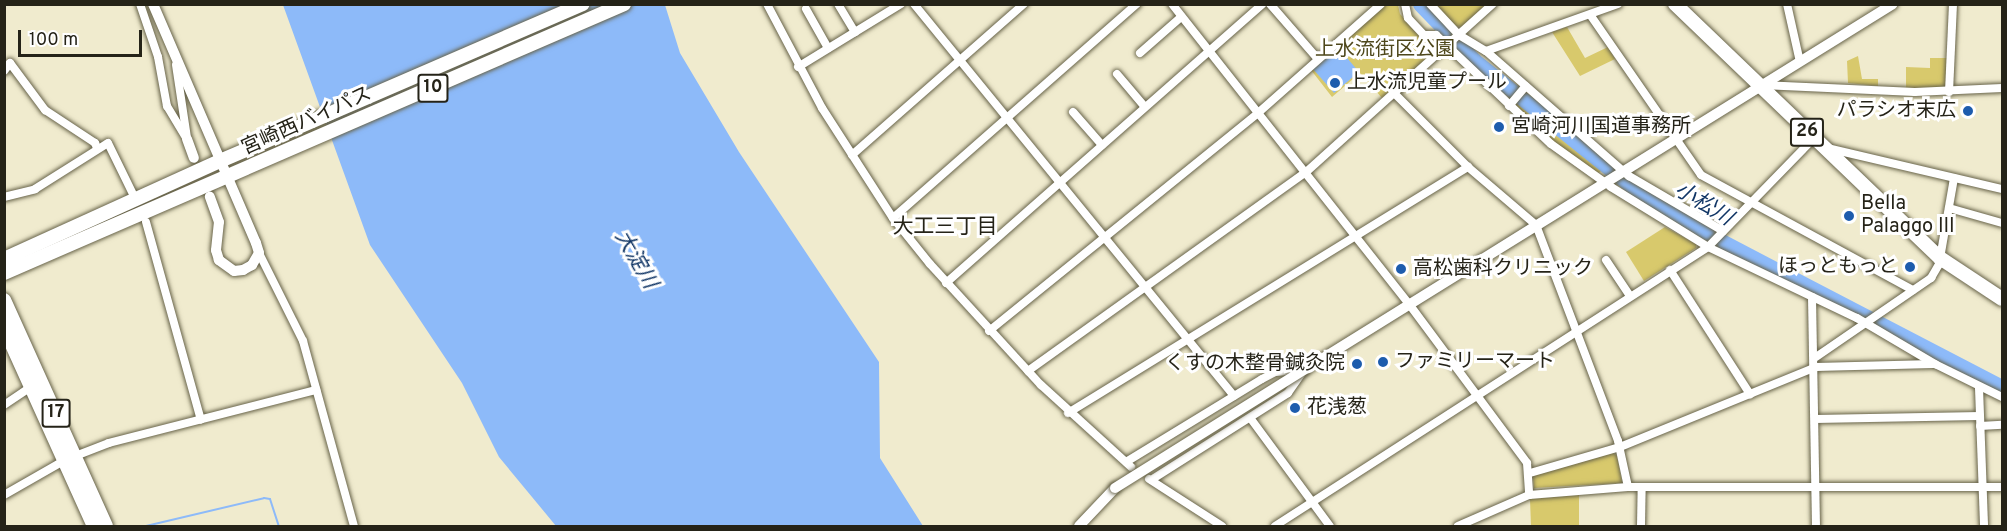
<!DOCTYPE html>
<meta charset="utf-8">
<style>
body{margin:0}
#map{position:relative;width:2007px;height:531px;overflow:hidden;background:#f0ebce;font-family:Overpass,"Noto Sans JP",sans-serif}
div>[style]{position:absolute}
.green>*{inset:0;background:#d8c96c}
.water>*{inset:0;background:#8dbaf9}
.stream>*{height:2px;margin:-1px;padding:0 1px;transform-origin:1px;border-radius:1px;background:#8dbaf9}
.river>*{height:15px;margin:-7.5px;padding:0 7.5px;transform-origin:7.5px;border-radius:7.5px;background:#8dbaf9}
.roads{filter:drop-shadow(0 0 2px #676349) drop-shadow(0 0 2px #676349)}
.minor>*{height:8px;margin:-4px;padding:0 4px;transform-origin:4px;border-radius:4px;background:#fff}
.tertiary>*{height:10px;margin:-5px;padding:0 5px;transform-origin:5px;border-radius:5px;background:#fff}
.primary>*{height:14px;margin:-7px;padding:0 7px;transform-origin:7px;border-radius:7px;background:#fff}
.trunk>*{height:14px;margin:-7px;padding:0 7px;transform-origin:7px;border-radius:7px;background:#fff}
.bridges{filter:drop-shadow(0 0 2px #676349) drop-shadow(0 0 2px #676349)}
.tertiary-bridge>*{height:10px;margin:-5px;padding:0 5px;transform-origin:5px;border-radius:5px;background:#fff}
.dots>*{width:16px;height:16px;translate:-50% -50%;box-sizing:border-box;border:3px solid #fff;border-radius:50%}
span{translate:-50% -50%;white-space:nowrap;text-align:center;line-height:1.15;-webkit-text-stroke:6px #fff;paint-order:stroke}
.shield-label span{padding:2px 4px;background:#fff;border:2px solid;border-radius:4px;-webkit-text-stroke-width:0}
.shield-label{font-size:18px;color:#252318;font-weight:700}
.park-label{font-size:20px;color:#4e471b}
.poi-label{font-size:20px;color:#252318}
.left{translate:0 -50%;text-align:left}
.right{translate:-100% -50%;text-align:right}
.street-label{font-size:20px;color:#252318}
.water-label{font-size:21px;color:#103565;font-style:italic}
.neighbourhood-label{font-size:21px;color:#252318}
.frame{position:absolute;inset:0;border:6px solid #252318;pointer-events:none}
.scale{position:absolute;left:18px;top:30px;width:124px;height:27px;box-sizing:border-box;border:3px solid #252318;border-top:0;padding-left:8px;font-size:18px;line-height:21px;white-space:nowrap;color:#252318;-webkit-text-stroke:4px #fff;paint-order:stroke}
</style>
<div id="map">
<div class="green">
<i style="clip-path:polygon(1386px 5px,1398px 5px,1400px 14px,1426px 41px,1437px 38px,1441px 46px,1382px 98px,1360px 73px,1332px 97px,1311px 70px)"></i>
<i style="clip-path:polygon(1434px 5px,1487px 5px,1462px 27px,1455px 26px)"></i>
<i style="clip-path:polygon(1567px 27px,1585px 58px,1608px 47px,1615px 59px,1580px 76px,1552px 32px)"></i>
<i style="clip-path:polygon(1858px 56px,1862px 79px,1878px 79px,1878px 86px,1848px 83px,1847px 61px)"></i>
<i style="clip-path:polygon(1930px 58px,1947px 58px,1946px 89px,1906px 88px,1906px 67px,1930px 68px)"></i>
<i style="clip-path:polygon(1527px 89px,1614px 164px,1598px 173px,1551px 143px,1512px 107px)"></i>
<i style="clip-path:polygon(1665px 227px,1696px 244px,1696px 248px,1644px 281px,1626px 252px)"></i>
<i style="clip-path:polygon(1613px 453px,1617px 456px,1622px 483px,1534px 488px,1533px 476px)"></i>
<i style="clip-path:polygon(1579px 495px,1579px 526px,1531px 526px,1530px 499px)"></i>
</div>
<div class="water">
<i style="clip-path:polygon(283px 5px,665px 5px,680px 53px,739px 152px,879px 362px,880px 458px,923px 526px,556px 526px,499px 457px,462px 383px,370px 245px)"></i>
<i style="clip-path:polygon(1332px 52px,1336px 56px,1342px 52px,1359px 72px,1334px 93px,1313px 69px)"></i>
</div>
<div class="stream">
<i style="left:146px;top:526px;width:121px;rotate:-13.3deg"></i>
<i style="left:264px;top:498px;width:6px;rotate:9deg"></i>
<i style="left:270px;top:499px;width:28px;rotate:72deg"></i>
</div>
<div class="river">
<i style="left:1420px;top:4px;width:78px;rotate:46deg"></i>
<i style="left:1474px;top:60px;width:206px;rotate:38.7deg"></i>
<i style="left:1635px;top:189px;width:103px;rotate:31.1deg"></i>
<i style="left:1723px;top:242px;width:314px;rotate:27.5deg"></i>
</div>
<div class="roads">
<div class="minor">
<i style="left:140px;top:4px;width:56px;rotate:71.2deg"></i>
<i style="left:158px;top:57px;width:50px;rotate:79.6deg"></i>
<i style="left:167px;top:106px;width:39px;rotate:59deg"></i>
<i style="left:767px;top:4px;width:118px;rotate:62.1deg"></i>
<i style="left:822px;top:108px;width:131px;rotate:57.2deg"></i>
<i style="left:893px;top:218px;width:59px;rotate:51.2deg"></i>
<i style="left:930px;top:264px;width:164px;rotate:47.5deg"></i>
<i style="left:1041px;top:385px;width:122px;rotate:42.3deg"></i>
<i style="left:838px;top:4px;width:33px;rotate:59deg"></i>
<i style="left:914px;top:4px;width:506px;rotate:50.77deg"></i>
<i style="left:1172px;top:4px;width:382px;rotate:51.7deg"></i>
<i style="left:1409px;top:304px;width:198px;rotate:53.4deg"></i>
<i style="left:1527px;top:463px;width:32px;rotate:86deg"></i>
<i style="left:1270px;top:4px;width:73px;rotate:48.9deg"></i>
<i style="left:1405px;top:4px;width:14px;rotate:78deg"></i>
<i style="left:1408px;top:18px;width:23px;rotate:47deg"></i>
<i style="left:1424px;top:35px;width:12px"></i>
<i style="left:1436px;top:35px;width:158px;rotate:43.5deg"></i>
<i style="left:1551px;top:144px;width:74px;rotate:35.6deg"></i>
<i style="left:1611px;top:187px;width:114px;rotate:31.7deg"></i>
<i style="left:1708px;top:247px;width:165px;rotate:25.5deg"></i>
<i style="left:1857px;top:318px;width:91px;rotate:30.5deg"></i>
<i style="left:1935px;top:364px;width:75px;rotate:26.2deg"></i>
<i style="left:1430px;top:4px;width:42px;rotate:46.9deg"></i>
<i style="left:1459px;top:35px;width:31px;rotate:31deg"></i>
<i style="left:1486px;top:51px;width:190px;rotate:41.2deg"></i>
<i style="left:1629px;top:176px;width:109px;rotate:30.3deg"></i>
<i style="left:1787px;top:4px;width:59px;rotate:77.4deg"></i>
<i style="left:806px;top:9px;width:45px;rotate:60.6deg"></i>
<i style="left:1591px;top:16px;width:193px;rotate:55.3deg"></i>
<i style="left:1701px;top:175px;width:241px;rotate:28.5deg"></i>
<i style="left:1486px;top:51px;width:140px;rotate:-19.6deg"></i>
<i style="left:1140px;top:53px;width:55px;rotate:-41.3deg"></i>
<i style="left:176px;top:65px;width:74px;rotate:81.4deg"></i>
<i style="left:798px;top:67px;width:121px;rotate:-31.5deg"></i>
<i style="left:4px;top:71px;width:10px;rotate:-53deg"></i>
<i style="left:10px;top:63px;width:59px;rotate:53.3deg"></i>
<i style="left:45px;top:110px;width:60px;rotate:33.4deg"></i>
<i style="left:95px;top:143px;width:5px;rotate:68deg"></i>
<i style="left:1117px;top:74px;width:43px;rotate:49.7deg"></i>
<i style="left:1762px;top:85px;width:153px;rotate:2.6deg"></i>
<i style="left:1915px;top:92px;width:87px;rotate:-2.6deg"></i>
<i style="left:1949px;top:92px;width:88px;rotate:-87.4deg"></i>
<i style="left:1394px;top:93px;width:105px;rotate:45deg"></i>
<i style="left:1468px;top:167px;width:89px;rotate:40.5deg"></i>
<i style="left:1536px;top:225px;width:231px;rotate:69.2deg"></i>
<i style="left:1618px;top:441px;width:47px;rotate:77.7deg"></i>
<i style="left:1509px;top:106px;width:26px;rotate:-50deg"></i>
<i style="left:1073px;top:112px;width:44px;rotate:48.7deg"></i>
<i style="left:1827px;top:148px;width:180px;rotate:13.2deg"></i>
<i style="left:852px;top:155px;width:229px;rotate:-41.3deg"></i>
<i style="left:4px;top:197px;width:32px;rotate:-14deg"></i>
<i style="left:35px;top:189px;width:86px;rotate:-32.2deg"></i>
<i style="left:108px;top:143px;width:55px;rotate:63.9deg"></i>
<i style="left:1949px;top:208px;width:55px;rotate:15.8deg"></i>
<i style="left:893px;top:218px;width:325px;rotate:-41.3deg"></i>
<i style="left:146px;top:222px;width:205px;rotate:74.5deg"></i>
<i style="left:259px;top:253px;width:98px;rotate:63.4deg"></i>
<i style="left:303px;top:341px;width:192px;rotate:74.6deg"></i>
<i style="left:1606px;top:260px;width:43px;rotate:56.3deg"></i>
<i style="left:1670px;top:270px;width:148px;rotate:57.2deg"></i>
<i style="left:946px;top:283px;width:422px;rotate:-41.4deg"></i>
<i style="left:1812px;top:297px;width:229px;rotate:89deg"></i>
<i style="left:989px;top:331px;width:346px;rotate:-39deg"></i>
<i style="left:1258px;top:113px;width:164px;rotate:-41.5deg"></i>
<i style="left:1816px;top:357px;width:140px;rotate:-34.5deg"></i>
<i style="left:1931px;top:278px;width:16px;rotate:-60deg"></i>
<i style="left:1939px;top:264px;width:87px;rotate:-80.1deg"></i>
<i style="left:1028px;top:371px;width:340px;rotate:-35.6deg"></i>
<i style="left:1305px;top:173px;width:253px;rotate:-42deg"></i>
<i style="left:1979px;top:388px;width:138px;rotate:87.9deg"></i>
<i style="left:4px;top:405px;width:32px;rotate:-34deg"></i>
<i style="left:1068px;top:413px;width:470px;rotate:-31.6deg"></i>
<i style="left:1251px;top:419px;width:133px;rotate:53.6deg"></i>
<i style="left:1815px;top:419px;width:165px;rotate:-1deg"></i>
<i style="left:1980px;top:426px;width:22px;rotate:-3deg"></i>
<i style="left:1126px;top:462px;width:159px;rotate:-31.4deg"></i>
<i style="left:1262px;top:379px;width:15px;rotate:-28deg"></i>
<i style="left:1275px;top:372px;width:29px;rotate:-4deg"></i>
<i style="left:1304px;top:370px;width:28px;rotate:125deg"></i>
<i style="left:1288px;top:393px;width:162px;rotate:147.6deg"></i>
<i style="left:1530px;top:473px;width:94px;rotate:-16.1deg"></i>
<i style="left:1620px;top:447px;width:212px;rotate:-22.2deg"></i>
<i style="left:1816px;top:367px;width:117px;rotate:-1.5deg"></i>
<i style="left:1149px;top:479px;width:87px;rotate:32.8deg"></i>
<i style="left:4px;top:495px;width:70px;rotate:-29.8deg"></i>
<i style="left:65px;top:460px;width:47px;rotate:-21.1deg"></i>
<i style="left:109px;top:443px;width:214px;rotate:-14.4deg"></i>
<i style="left:1275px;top:526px;width:515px;rotate:-32.8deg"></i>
<i style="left:1708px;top:247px;width:152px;rotate:-45.8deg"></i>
<i style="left:1458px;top:526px;width:77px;rotate:-23.6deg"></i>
<i style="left:1529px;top:495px;width:99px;rotate:-4.6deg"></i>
<i style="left:1628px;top:487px;width:374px"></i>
<i style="left:1641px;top:526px;width:39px;rotate:-89deg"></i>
</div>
<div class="tertiary">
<i style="left:153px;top:4px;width:260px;rotate:66.7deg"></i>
<i style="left:256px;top:243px;width:10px;rotate:73deg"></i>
<i style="left:259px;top:253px;width:14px;rotate:120deg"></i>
<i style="left:252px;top:265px;width:10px;rotate:151deg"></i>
<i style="left:243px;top:270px;width:9px;rotate:174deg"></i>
<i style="left:234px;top:271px;width:19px;rotate:-144deg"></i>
<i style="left:219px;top:260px;width:10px;rotate:-107deg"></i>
<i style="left:216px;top:250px;width:28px;rotate:-84deg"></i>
<i style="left:219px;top:222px;width:27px;rotate:-110deg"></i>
<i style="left:187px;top:139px;width:20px;rotate:70deg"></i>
<i style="left:1304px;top:370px;width:693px;rotate:-31.86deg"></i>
<i style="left:1079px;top:526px;width:52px;rotate:-46.5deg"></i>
</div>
<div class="primary">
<i style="left:1675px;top:4px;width:367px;rotate:43.8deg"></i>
<i style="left:1940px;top:258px;width:74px;rotate:33.5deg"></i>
<i style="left:4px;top:300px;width:248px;rotate:65.7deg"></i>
<i style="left:4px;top:327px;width:218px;rotate:65.7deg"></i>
</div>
<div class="trunk">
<i style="left:4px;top:259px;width:237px;rotate:-24.4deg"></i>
<i style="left:220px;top:161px;width:395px;rotate:-23.4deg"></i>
<i style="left:4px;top:273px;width:676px;rotate:-23.45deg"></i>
</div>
</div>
<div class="bridges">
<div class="tertiary-bridge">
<i style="left:1115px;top:488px;width:223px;rotate:-32deg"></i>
</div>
</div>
<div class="dots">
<i style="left:1335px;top:83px;background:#1d5cad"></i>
<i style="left:1968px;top:111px;background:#1d5cad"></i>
<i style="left:1499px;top:127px;background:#1d5cad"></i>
<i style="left:1849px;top:216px;background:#1d5cad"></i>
<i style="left:1910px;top:267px;background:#1d5cad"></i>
<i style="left:1401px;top:269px;background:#1d5cad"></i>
<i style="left:1383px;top:362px;background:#1d5cad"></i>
<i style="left:1357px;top:364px;background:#1d5cad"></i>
<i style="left:1295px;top:408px;background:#1d5cad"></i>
</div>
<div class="shield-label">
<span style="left:433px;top:88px">10</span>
<span style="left:1807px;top:132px">26</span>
<span style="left:56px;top:413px">17</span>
</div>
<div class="park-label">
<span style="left:1385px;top:50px">上水流街区公園</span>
</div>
<div class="poi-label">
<span class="left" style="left:1347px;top:83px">上水流児童プール</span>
<span class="right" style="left:1956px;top:111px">パラシオ末広</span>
<span class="left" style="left:1511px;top:127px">宮崎河川国道事務所</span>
<span class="left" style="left:1861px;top:216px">Bella<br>Palaggo III</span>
<span class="right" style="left:1898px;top:267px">ほっともっと</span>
<span class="left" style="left:1413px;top:269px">高松歯科クリニック</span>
<span class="left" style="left:1395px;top:362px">ファミリーマート</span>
<span class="right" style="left:1345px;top:364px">くすの木整骨鍼灸院</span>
<span class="left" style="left:1307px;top:408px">花浅葱</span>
</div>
<div class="street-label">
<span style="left:307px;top:122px;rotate:-24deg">宮崎西バイパス</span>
</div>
<div class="water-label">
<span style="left:1703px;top:205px;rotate:31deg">小松川</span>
<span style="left:635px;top:260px;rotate:60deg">大淀川</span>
</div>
<div class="neighbourhood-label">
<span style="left:945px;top:228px">大工三丁目</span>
</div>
<div class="frame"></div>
<div class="scale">100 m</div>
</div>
